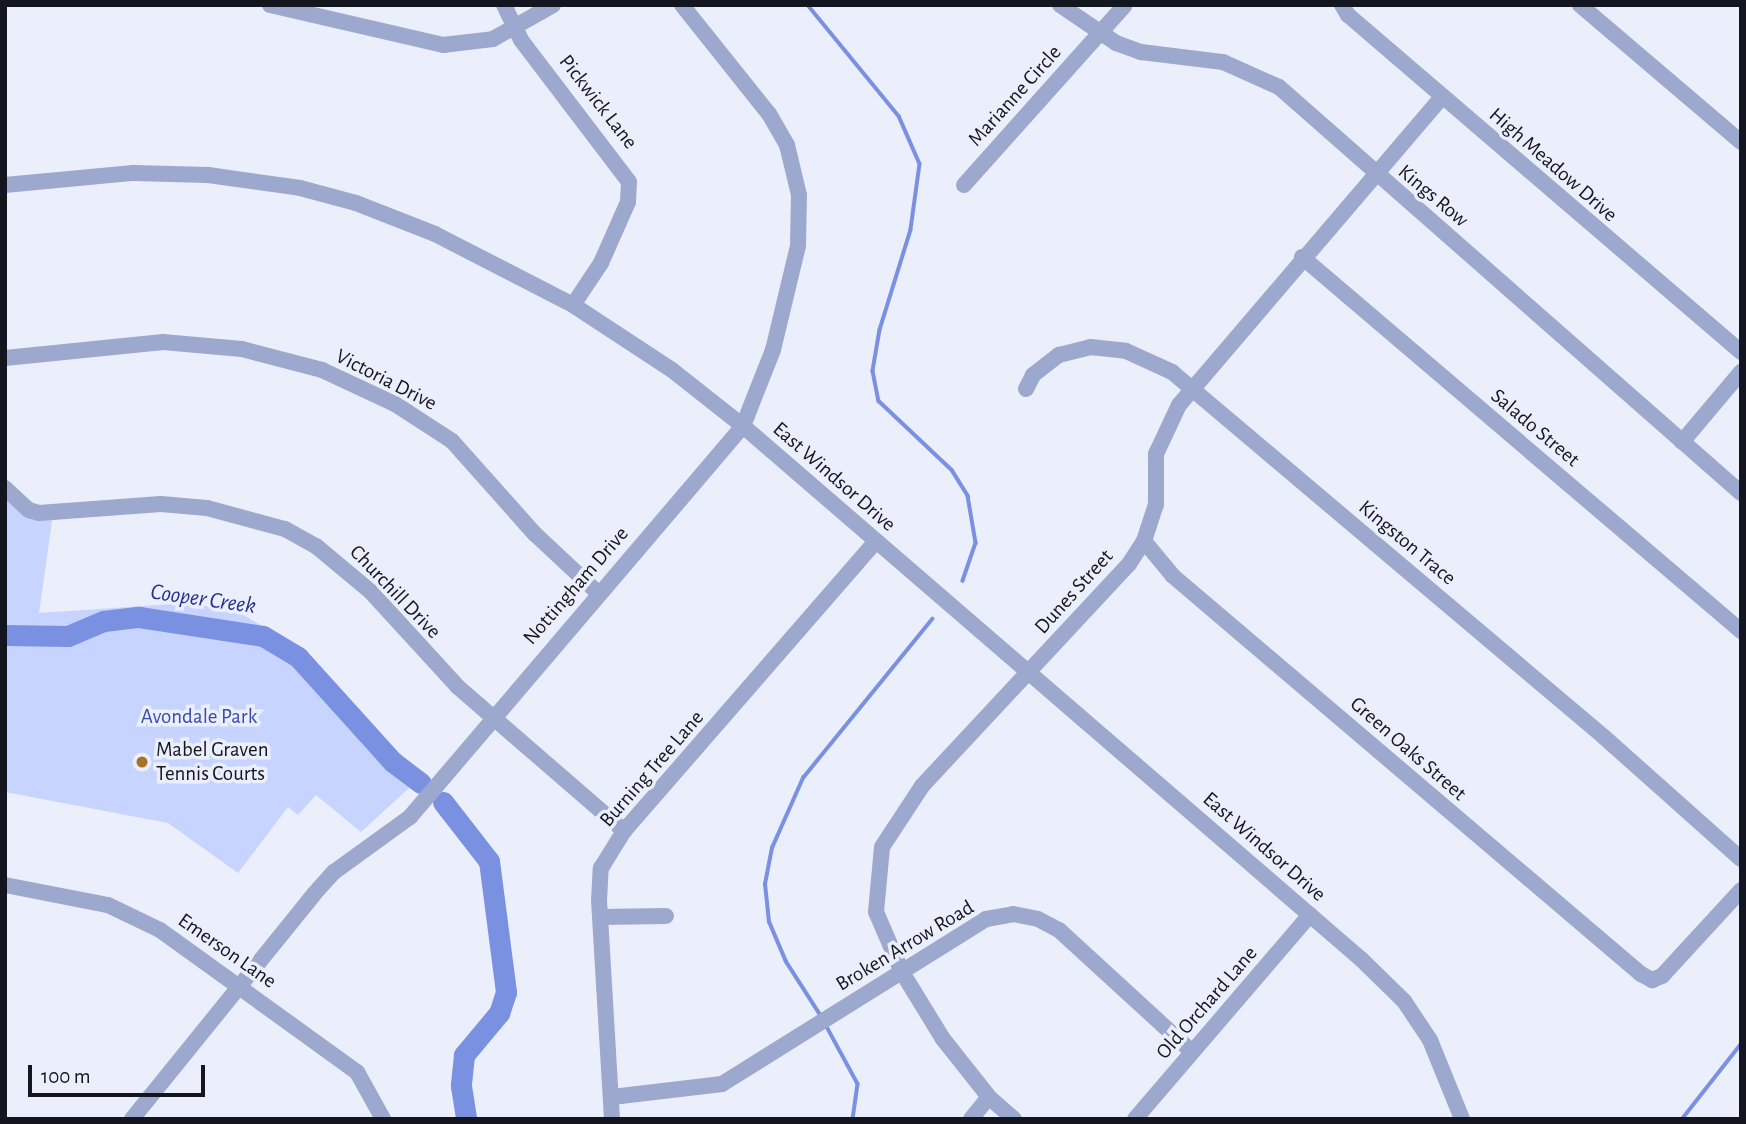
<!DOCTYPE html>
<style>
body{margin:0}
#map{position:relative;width:1746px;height:1124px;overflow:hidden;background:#ebeffb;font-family:"Alegreya Sans",sans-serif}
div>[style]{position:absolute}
.green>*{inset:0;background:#c7d4ff}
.stream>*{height:3.5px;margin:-1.75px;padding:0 1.75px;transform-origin:1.75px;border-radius:1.75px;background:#7a91e2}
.river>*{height:21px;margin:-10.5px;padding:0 10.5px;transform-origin:10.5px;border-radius:10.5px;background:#7a91e2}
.minor>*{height:16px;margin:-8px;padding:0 8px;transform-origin:8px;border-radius:8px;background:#9ca8cd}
.dots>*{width:19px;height:19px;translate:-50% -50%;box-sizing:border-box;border:4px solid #ebeffb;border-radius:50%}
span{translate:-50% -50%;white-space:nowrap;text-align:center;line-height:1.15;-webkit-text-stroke:7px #ebeffb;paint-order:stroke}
.street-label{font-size:21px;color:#13161f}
.park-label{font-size:21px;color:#3a4bab}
.poi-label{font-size:21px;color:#13161f}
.left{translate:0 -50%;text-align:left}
.water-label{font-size:23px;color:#242f8c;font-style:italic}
.frame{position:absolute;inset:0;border:7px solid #13161f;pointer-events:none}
.scale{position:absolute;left:28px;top:1065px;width:177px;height:32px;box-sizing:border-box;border:4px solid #13161f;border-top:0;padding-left:9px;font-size:21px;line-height:24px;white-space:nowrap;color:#13161f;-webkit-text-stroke:5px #ebeffb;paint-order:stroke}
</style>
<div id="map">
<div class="green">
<i style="clip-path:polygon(5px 488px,53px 514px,39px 613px,188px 603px,239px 612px,294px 646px,421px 777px,361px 832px,316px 795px,298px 815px,288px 807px,238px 873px,168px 823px,5px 792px)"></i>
</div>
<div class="stream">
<i style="left:808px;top:5px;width:144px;rotate:50.7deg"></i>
<i style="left:899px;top:116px;width:52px;rotate:66.4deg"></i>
<i style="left:920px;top:164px;width:67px;rotate:97.8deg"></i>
<i style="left:911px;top:230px;width:105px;rotate:107.2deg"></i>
<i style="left:880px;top:330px;width:42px;rotate:99.7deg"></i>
<i style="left:873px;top:371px;width:31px;rotate:79deg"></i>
<i style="left:879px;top:401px;width:100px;rotate:43.4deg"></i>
<i style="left:952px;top:470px;width:31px;rotate:58deg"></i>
<i style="left:968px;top:496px;width:48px;rotate:80.3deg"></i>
<i style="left:976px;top:543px;width:40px;rotate:108.9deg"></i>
<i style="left:820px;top:1015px;width:63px;rotate:-122.7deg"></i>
<i style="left:786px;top:962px;width:43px;rotate:-113deg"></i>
<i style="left:769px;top:922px;width:38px;rotate:-96deg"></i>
<i style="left:765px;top:884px;width:37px;rotate:-79deg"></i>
<i style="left:772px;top:848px;width:77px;rotate:-66.1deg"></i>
<i style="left:803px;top:778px;width:205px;rotate:-50.9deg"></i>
<i style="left:826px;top:1025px;width:67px;rotate:61.5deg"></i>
<i style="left:858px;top:1084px;width:35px;rotate:98deg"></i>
<i style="left:1682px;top:1119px;width:95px;rotate:-51.8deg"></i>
</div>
<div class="river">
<i style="left:5px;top:635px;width:63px;rotate:0.9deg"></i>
<i style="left:68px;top:636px;width:39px;rotate:-23deg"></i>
<i style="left:104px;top:621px;width:35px;rotate:-7deg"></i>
<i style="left:139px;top:617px;width:125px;rotate:8.7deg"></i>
<i style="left:263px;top:636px;width:41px;rotate:31deg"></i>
<i style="left:298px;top:657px;width:142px;rotate:47.9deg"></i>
<i style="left:393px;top:762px;width:35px;rotate:37deg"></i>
<i style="left:443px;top:802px;width:75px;rotate:52.1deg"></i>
<i style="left:489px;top:861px;width:132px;rotate:82.6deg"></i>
<i style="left:506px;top:992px;width:22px;rotate:108deg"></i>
<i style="left:499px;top:1013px;width:55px;rotate:129.8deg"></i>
<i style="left:464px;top:1055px;width:31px;rotate:96deg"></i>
<i style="left:461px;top:1086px;width:33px;rotate:81deg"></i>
</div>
<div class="minor">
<i style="left:270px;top:5px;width:178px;rotate:13deg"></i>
<i style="left:443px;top:45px;width:50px;rotate:-6.8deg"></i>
<i style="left:493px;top:39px;width:69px;rotate:-29.5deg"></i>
<i style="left:504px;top:5px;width:39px;rotate:64deg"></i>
<i style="left:521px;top:40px;width:178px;rotate:52.7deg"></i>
<i style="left:629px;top:182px;width:20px;rotate:93deg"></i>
<i style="left:628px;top:202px;width:67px;rotate:113.9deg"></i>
<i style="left:601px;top:263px;width:50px;rotate:123.7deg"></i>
<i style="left:1060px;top:5px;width:68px;rotate:34.2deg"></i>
<i style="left:1116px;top:43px;width:27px;rotate:20deg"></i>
<i style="left:1141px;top:52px;width:83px;rotate:7deg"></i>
<i style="left:1223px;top:62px;width:61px;rotate:24.1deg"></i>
<i style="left:1279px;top:87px;width:615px;rotate:41.31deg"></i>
<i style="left:1342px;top:5px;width:12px;rotate:59deg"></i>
<i style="left:1348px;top:15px;width:518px;rotate:40.61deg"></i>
<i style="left:1580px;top:5px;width:211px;rotate:40.4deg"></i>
<i style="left:5px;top:185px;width:129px;rotate:-5.4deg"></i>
<i style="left:133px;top:173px;width:75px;rotate:1.5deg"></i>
<i style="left:208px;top:175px;width:93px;rotate:8deg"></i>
<i style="left:300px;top:188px;width:58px;rotate:15deg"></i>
<i style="left:356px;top:203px;width:85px;rotate:21.4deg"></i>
<i style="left:435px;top:234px;width:155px;rotate:27.2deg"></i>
<i style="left:573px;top:305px;width:118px;rotate:33.3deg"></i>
<i style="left:672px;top:370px;width:90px;rotate:38.3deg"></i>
<i style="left:743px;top:426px;width:816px;rotate:40.78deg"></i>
<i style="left:1361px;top:959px;width:60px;rotate:44.3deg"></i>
<i style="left:1404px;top:1001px;width:47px;rotate:56.3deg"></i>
<i style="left:1430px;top:1040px;width:85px;rotate:67.9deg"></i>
<i style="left:964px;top:185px;width:241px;rotate:-48.2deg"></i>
<i style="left:1302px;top:257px;width:577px;rotate:40.43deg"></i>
<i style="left:5px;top:358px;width:159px;rotate:-5.8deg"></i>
<i style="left:163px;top:342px;width:79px;rotate:5.1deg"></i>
<i style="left:242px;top:349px;width:83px;rotate:14.7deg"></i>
<i style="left:322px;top:370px;width:81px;rotate:25deg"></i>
<i style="left:395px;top:404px;width:68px;rotate:33deg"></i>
<i style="left:452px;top:441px;width:125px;rotate:48.3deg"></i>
<i style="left:535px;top:534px;width:86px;rotate:43.1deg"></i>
<i style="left:1026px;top:389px;width:16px;rotate:-63deg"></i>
<i style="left:1033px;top:375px;width:33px;rotate:-38deg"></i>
<i style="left:1059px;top:355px;width:32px;rotate:-14deg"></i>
<i style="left:1090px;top:347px;width:36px;rotate:6deg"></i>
<i style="left:1126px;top:351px;width:51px;rotate:24.5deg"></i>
<i style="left:1172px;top:372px;width:566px;rotate:40.19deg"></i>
<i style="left:1604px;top:737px;width:183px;rotate:41.7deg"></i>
<i style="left:1682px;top:442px;width:92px;rotate:-49.9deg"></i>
<i style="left:5px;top:488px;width:33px;rotate:43deg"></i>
<i style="left:29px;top:510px;width:10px;rotate:17deg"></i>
<i style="left:39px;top:513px;width:122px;rotate:-4.2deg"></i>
<i style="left:161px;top:504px;width:46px;rotate:5deg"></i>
<i style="left:207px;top:508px;width:81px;rotate:15.1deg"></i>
<i style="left:285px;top:529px;width:35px;rotate:29deg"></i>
<i style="left:316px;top:546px;width:72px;rotate:39.9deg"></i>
<i style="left:371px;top:592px;width:129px;rotate:47.5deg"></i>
<i style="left:458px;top:687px;width:220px;rotate:40.9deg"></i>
<i style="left:1144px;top:541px;width:45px;rotate:50.4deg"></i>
<i style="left:1173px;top:576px;width:614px;rotate:40.38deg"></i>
<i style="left:1641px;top:974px;width:13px;rotate:29deg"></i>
<i style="left:1652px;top:980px;width:11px;rotate:-22deg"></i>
<i style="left:1662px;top:976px;width:117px;rotate:-47.4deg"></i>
<i style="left:5px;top:885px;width:105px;rotate:11deg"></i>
<i style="left:108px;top:905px;width:58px;rotate:25.7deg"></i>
<i style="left:160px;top:930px;width:243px;rotate:35.8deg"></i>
<i style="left:357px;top:1072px;width:54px;rotate:61deg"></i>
<i style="left:601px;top:917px;width:65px;rotate:-0.9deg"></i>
<i style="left:612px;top:1097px;width:111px;rotate:-6.7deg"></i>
<i style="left:722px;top:1084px;width:311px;rotate:-32deg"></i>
<i style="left:986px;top:919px;width:27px;rotate:-10deg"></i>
<i style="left:1013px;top:914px;width:25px;rotate:11deg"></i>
<i style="left:1038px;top:919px;width:24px;rotate:28deg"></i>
<i style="left:1059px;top:930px;width:180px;rotate:42.5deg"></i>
<i style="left:132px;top:1119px;width:289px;rotate:-51deg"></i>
<i style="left:314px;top:894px;width:30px;rotate:-48deg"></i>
<i style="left:334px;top:872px;width:94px;rotate:-35.9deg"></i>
<i style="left:410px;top:817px;width:514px;rotate:-49.58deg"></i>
<i style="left:743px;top:426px;width:82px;rotate:-68.5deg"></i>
<i style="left:773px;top:350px;width:107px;rotate:-76.5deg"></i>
<i style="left:798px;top:246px;width:51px;rotate:-88.9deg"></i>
<i style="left:799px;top:195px;width:51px;rotate:-103.5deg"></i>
<i style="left:787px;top:145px;width:36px;rotate:-120deg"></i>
<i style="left:769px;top:114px;width:139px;rotate:-128.6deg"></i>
<i style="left:612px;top:1119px;width:218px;rotate:-93.4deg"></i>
<i style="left:599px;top:901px;width:33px;rotate:-87deg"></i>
<i style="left:601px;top:868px;width:44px;rotate:-58.1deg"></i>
<i style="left:624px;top:831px;width:384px;rotate:-49deg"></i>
<i style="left:971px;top:1119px;width:28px;rotate:-51deg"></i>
<i style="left:1014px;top:1119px;width:33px;rotate:-139deg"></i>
<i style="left:989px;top:1097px;width:74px;rotate:-128.4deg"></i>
<i style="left:943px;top:1039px;width:79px;rotate:-121.5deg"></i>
<i style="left:902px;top:972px;width:65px;rotate:-113.4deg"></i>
<i style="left:876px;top:912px;width:65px;rotate:-84.7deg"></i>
<i style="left:882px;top:847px;width:73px;rotate:-56.7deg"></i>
<i style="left:922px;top:786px;width:304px;rotate:-47deg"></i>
<i style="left:1129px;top:564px;width:27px;rotate:-57deg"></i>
<i style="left:1144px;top:541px;width:38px;rotate:-72deg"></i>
<i style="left:1156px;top:505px;width:51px;rotate:-90deg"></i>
<i style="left:1156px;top:454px;width:54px;rotate:-64.9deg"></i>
<i style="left:1179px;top:405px;width:405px;rotate:-49.5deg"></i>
<i style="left:1135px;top:1119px;width:269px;rotate:-49.4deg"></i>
</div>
<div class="dots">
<i style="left:142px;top:762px;background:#a57229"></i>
</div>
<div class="street-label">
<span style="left:1015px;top:96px;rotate:-48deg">Marianne Circle</span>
<span style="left:598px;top:102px;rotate:52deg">Pickwick Lane</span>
<span style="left:1553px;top:165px;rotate:41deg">High Meadow Drive</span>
<span style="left:1433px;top:196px;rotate:40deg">Kings Row</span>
<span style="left:386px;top:380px;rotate:27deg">Victoria Drive</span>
<span style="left:1535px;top:428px;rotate:40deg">Salado Street</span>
<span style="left:834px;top:477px;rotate:41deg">East Windsor Drive</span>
<span style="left:1407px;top:543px;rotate:40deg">Kingston Trace</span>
<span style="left:576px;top:586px;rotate:-49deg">Nottingham Drive</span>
<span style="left:395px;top:592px;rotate:46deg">Churchill Drive</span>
<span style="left:1074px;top:592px;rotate:-48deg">Dunes Street</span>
<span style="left:1408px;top:749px;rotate:41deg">Green Oaks Street</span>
<span style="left:652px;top:769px;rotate:-49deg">Burning Tree Lane</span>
<span style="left:1264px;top:847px;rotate:41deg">East Windsor Drive</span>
<span style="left:905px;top:946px;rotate:-31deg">Broken Arrow Road</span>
<span style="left:227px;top:951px;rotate:35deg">Emerson Lane</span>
<span style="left:1207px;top:1003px;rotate:-49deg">Old Orchard Lane</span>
</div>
<div class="park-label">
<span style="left:199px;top:717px">Avondale Park</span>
</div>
<div class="poi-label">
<span class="left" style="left:156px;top:762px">Mabel Graven<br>Tennis Courts</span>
</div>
<div class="water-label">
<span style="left:203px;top:600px;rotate:8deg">Cooper Creek</span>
</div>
<div class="frame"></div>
<div class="scale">100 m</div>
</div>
